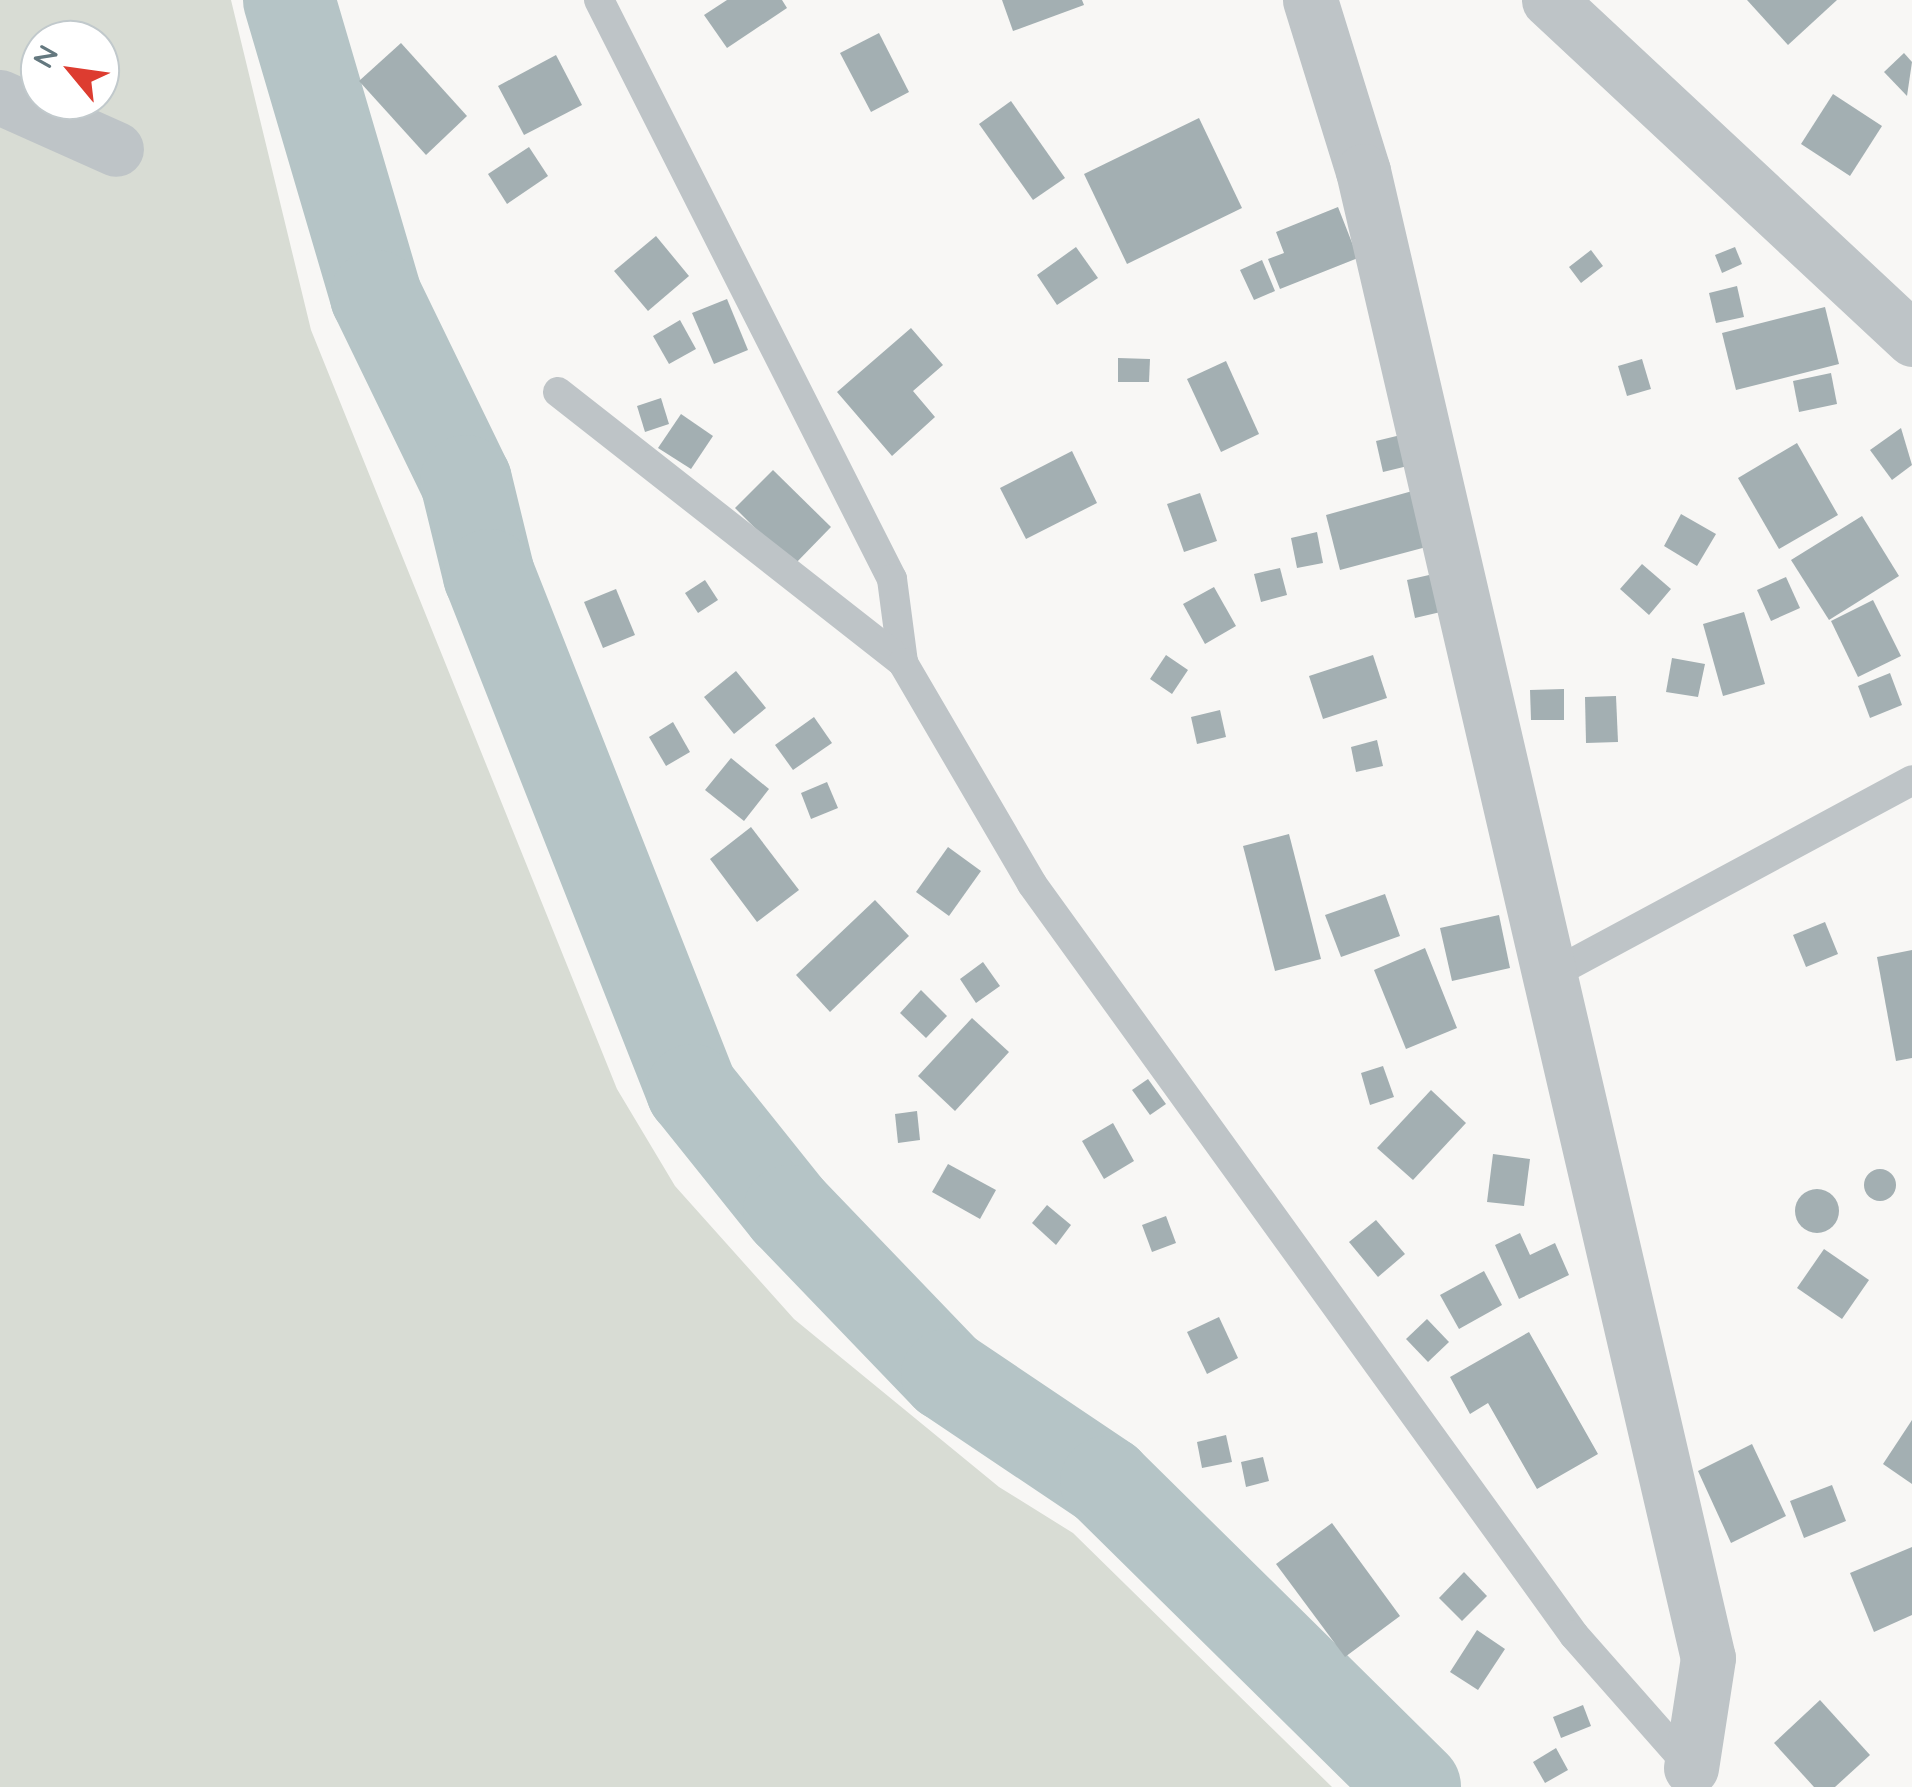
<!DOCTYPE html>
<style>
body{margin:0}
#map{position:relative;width:1912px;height:1787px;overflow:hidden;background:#f8f7f5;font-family:Quicksand,sans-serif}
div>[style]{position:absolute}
.green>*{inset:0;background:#d8dcd4}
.river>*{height:92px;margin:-46px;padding:0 46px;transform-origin:46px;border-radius:46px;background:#b5c4c6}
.building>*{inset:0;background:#a3afb2}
.round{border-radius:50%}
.lane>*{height:30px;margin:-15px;padding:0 15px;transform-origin:15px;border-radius:15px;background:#bec4c7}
.street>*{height:55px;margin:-27.5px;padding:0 27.5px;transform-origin:27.5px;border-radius:27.5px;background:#bec4c7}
span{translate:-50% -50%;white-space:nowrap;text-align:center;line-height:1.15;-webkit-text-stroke:10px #fff;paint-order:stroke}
.north{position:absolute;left:20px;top:20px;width:100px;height:100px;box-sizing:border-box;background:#fff;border:2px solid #c1c9cc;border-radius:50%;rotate:299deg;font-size:28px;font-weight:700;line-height:40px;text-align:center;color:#64787f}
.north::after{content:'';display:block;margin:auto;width:35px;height:45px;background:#dd3c30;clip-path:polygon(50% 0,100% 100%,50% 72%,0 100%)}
</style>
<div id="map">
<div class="green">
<i style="clip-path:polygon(evenodd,0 0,231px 0,311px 330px,617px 1089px,675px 1186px,794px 1319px,999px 1487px,1073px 1533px,1332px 1787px,0 1787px,0 0,40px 40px,100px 40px,100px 100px,40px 100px,40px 40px)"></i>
</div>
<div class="river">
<i style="left:289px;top:0;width:309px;rotate:73.6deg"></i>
<i style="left:376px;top:296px;width:206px;rotate:64.1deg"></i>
<i style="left:466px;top:481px;width:97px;rotate:76.3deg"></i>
<i style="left:489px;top:575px;width:554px;rotate:68.49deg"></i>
<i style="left:692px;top:1090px;width:155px;rotate:51.3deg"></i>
<i style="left:789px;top:1211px;width:228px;rotate:46.1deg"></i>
<i style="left:947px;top:1375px;width:192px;rotate:33.9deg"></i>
<i style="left:1106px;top:1482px;width:434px;rotate:44.6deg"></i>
</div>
<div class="building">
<i style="clip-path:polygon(727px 0,782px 0,787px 8px,727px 48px,704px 15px)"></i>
<i style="clip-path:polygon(1002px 0,1082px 0,1084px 5px,1013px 31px)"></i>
<i style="clip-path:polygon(1747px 0,1837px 0,1788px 45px)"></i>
<i style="clip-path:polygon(879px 33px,909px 92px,871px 112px,840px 53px)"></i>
<i style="clip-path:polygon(401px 43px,467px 116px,426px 155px,359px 81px)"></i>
<i style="clip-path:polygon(1904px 53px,1912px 62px,1907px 96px,1884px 72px)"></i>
<i style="clip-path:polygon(556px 55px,582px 105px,524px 135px,498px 86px)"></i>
<i style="clip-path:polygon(1833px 94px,1882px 126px,1850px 176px,1801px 144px)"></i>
<i style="clip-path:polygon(1011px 101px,1065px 178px,1033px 200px,979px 124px)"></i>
<i style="clip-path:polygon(1199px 118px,1242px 208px,1127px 264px,1084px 174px)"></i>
<i style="clip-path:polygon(529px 147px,548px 176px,507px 204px,488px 174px)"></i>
<i style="clip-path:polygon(1338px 207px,1358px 258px,1280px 289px,1268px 259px,1284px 253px,1276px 232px)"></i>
<i style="clip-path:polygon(656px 236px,689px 276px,648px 311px,614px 271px)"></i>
<i style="clip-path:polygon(1076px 247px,1098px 278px,1057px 305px,1037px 275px)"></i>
<i style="clip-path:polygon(1735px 247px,1742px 264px,1722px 273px,1715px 255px)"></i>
<i style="clip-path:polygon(1591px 250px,1603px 266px,1581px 283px,1569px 267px)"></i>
<i style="clip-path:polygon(1262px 260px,1275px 291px,1254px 300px,1240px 270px)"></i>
<i style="clip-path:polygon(1737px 286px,1744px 317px,1716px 323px,1709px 293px)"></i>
<i style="clip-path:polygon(727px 299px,748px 350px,714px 364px,692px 313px)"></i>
<i style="clip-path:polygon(1825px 307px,1839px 364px,1736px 390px,1722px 333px)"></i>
<i style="clip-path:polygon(680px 320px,696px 349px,669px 364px,653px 336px)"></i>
<i style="clip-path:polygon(911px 328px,943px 365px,913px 391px,935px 417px,892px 456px,837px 392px)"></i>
<i style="clip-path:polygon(1118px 358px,1150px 359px,1149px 382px,1118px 382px)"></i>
<i style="clip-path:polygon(1642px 359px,1651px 389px,1627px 396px,1618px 366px)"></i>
<i style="clip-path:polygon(1226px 361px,1259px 434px,1221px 452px,1187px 379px)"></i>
<i style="clip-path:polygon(1831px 373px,1837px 404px,1799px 412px,1793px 381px)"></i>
<i style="clip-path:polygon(661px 398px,669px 424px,645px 432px,637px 406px)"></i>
<i style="clip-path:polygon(681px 414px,713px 436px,691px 469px,658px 448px)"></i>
<i style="clip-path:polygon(1901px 428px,1912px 465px,1892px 480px,1870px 450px)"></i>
<i style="clip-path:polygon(1409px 433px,1416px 464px,1383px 472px,1376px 441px)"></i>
<i style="clip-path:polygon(1797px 443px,1838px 515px,1779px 549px,1738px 478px)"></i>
<i style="clip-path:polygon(1072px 451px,1097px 503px,1026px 539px,1000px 488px)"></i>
<i style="clip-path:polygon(773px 470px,831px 527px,793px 566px,735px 508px)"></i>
<i style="clip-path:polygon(1416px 490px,1430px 546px,1340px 570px,1326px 515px)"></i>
<i style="clip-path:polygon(1200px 493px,1217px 541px,1184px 552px,1167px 504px)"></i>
<i style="clip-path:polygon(1681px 514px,1716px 534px,1697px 566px,1664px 546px)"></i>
<i style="clip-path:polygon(1862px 516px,1899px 576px,1829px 620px,1791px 560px)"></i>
<i style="clip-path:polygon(1317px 532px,1323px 563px,1297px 568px,1291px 538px)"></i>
<i style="clip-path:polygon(1642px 564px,1671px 589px,1649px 615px,1620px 589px)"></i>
<i style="clip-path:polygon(1280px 568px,1287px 595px,1261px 602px,1254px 574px)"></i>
<i style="clip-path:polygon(1438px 573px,1445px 611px,1415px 618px,1407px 580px)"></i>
<i style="clip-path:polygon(1786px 577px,1800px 608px,1771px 621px,1757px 590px)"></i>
<i style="clip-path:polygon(705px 580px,718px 600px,698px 613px,685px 593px)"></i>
<i style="clip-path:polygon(1214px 587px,1236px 626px,1205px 644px,1183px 604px)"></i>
<i style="clip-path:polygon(616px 589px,635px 635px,603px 648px,584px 602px)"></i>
<i style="clip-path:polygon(1873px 600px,1901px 656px,1858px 677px,1831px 621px)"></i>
<i style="clip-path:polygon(1744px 612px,1765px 684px,1723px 696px,1703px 624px)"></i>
<i style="clip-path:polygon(1166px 655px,1188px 670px,1172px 694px,1150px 679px)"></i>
<i style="clip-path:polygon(1373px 655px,1387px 698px,1323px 719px,1309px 676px)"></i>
<i style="clip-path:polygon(1672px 658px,1705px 664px,1698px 697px,1666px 692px)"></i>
<i style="clip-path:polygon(736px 671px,766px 708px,734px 734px,704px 697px)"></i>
<i style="clip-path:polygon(1890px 673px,1902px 705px,1870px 718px,1858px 686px)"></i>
<i style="clip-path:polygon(1564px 689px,1564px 720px,1531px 720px,1530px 690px)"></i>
<i style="clip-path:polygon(1616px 696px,1618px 742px,1586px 743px,1585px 697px)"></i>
<i style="clip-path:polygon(1220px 710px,1226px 737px,1197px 744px,1191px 717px)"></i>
<i style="clip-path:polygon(814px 717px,832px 743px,793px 770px,775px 745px)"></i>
<i style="clip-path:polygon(673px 722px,690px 752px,666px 766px,649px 737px)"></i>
<i style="clip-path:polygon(1377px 740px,1383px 766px,1356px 772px,1351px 747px)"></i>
<i style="clip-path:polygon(731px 758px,769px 789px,744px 821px,705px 790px)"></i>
<i style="clip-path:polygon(827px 782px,838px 808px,811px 819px,801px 793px)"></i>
<i style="clip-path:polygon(751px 827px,799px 890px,757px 922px,710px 859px)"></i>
<i style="clip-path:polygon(1289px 834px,1321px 959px,1275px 971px,1243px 846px)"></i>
<i style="clip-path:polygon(948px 847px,981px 871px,949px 916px,916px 892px)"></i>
<i style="clip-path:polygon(1385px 894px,1400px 936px,1341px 957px,1325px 915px)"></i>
<i style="clip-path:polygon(875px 900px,909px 936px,830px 1012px,796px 975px)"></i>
<i style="clip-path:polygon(1499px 915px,1510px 968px,1452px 981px,1440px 928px)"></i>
<i style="clip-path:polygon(1825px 922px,1838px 954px,1806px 967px,1793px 935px)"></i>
<i style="clip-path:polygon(1425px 948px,1457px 1028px,1406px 1049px,1374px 970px)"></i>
<i style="clip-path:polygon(1912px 950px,1912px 1058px,1896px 1061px,1877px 957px)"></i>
<i style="clip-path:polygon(983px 962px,1000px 986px,976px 1003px,960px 979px)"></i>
<i style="clip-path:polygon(921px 990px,947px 1016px,926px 1038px,900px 1013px)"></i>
<i style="clip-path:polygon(972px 1018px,1009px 1052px,955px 1111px,918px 1076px)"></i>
<i style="clip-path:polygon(1383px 1066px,1394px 1097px,1370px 1105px,1361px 1073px)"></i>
<i style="clip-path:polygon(1148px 1079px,1166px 1104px,1150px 1115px,1132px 1090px)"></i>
<i style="clip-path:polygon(1431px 1090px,1466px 1123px,1413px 1180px,1377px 1148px)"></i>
<i style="clip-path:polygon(917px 1111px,920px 1140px,898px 1143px,895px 1114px)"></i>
<i style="clip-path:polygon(1113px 1123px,1134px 1161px,1104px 1179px,1082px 1141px)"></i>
<i style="clip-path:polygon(1493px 1154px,1530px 1159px,1524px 1206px,1487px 1202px)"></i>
<i style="clip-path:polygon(948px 1164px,996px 1190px,980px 1219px,932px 1192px)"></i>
<i class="round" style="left:1864px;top:1169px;width:32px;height:32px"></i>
<i class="round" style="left:1795px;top:1189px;width:44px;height:44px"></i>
<i style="clip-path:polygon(1047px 1205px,1071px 1225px,1056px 1245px,1032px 1223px)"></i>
<i style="clip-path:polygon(1166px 1216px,1176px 1243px,1152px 1252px,1142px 1225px)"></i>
<i style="clip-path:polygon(1376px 1220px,1405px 1254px,1378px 1277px,1349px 1242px)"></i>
<i style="clip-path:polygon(1520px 1233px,1530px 1255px,1555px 1243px,1569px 1275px,1519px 1299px,1495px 1245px)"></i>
<i style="clip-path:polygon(1824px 1249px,1869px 1280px,1842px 1319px,1797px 1288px)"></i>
<i style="clip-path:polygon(1484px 1271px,1502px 1305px,1459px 1329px,1440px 1295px)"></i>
<i style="clip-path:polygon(1219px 1317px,1238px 1358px,1207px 1374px,1187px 1332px)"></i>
<i style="clip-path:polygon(1427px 1319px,1449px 1342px,1428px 1362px,1406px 1339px)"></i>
<i style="clip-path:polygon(1529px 1332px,1598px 1454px,1537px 1489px,1488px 1403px,1470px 1414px,1450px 1377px)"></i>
<i style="clip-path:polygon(1912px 1420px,1912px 1484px,1883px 1464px)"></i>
<i style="clip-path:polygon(1226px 1435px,1232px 1462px,1202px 1468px,1197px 1442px)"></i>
<i style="clip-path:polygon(1752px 1444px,1786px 1516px,1731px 1543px,1698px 1471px)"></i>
<i style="clip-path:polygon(1263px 1457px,1269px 1481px,1246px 1487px,1241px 1462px)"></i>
<i style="clip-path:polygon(1832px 1485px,1846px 1521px,1804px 1538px,1790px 1501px)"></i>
<i style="clip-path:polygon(1332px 1523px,1400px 1616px,1345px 1657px,1276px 1564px)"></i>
<i style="clip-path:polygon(1912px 1547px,1912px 1615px,1874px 1632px,1850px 1573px)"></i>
<i style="clip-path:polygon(1464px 1572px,1487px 1596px,1462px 1621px,1439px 1598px)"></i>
<i style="clip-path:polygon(1477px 1630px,1505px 1649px,1478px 1690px,1450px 1672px)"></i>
<i style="clip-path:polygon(1820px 1700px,1870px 1755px,1835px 1787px,1814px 1787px,1774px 1743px)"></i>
<i style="clip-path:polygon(1583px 1705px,1591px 1726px,1561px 1738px,1553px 1717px)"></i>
<i style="clip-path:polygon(1556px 1748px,1568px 1770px,1545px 1783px,1533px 1762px)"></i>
</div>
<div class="lane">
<i style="left:599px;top:0;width:649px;rotate:63.16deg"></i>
<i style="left:892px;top:579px;width:85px;rotate:82.5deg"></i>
<i style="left:558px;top:392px;width:439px;rotate:38.1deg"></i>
<i style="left:903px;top:663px;width:256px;rotate:59.7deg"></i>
<i style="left:1032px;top:884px;width:926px;rotate:54.18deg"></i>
<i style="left:1574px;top:1635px;width:180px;rotate:48.6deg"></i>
<i style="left:1545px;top:978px;width:417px;rotate:-28.3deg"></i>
</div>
<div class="street">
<i style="left:1310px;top:0;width:179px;rotate:72.8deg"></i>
<i style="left:1363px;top:171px;width:1526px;rotate:76.94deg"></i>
<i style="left:1708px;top:1658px;width:111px;rotate:98.8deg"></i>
<i style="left:1549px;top:0;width:497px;rotate:43deg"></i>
<i style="left:0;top:97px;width:127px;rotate:24.1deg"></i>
</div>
<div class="north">N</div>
</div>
